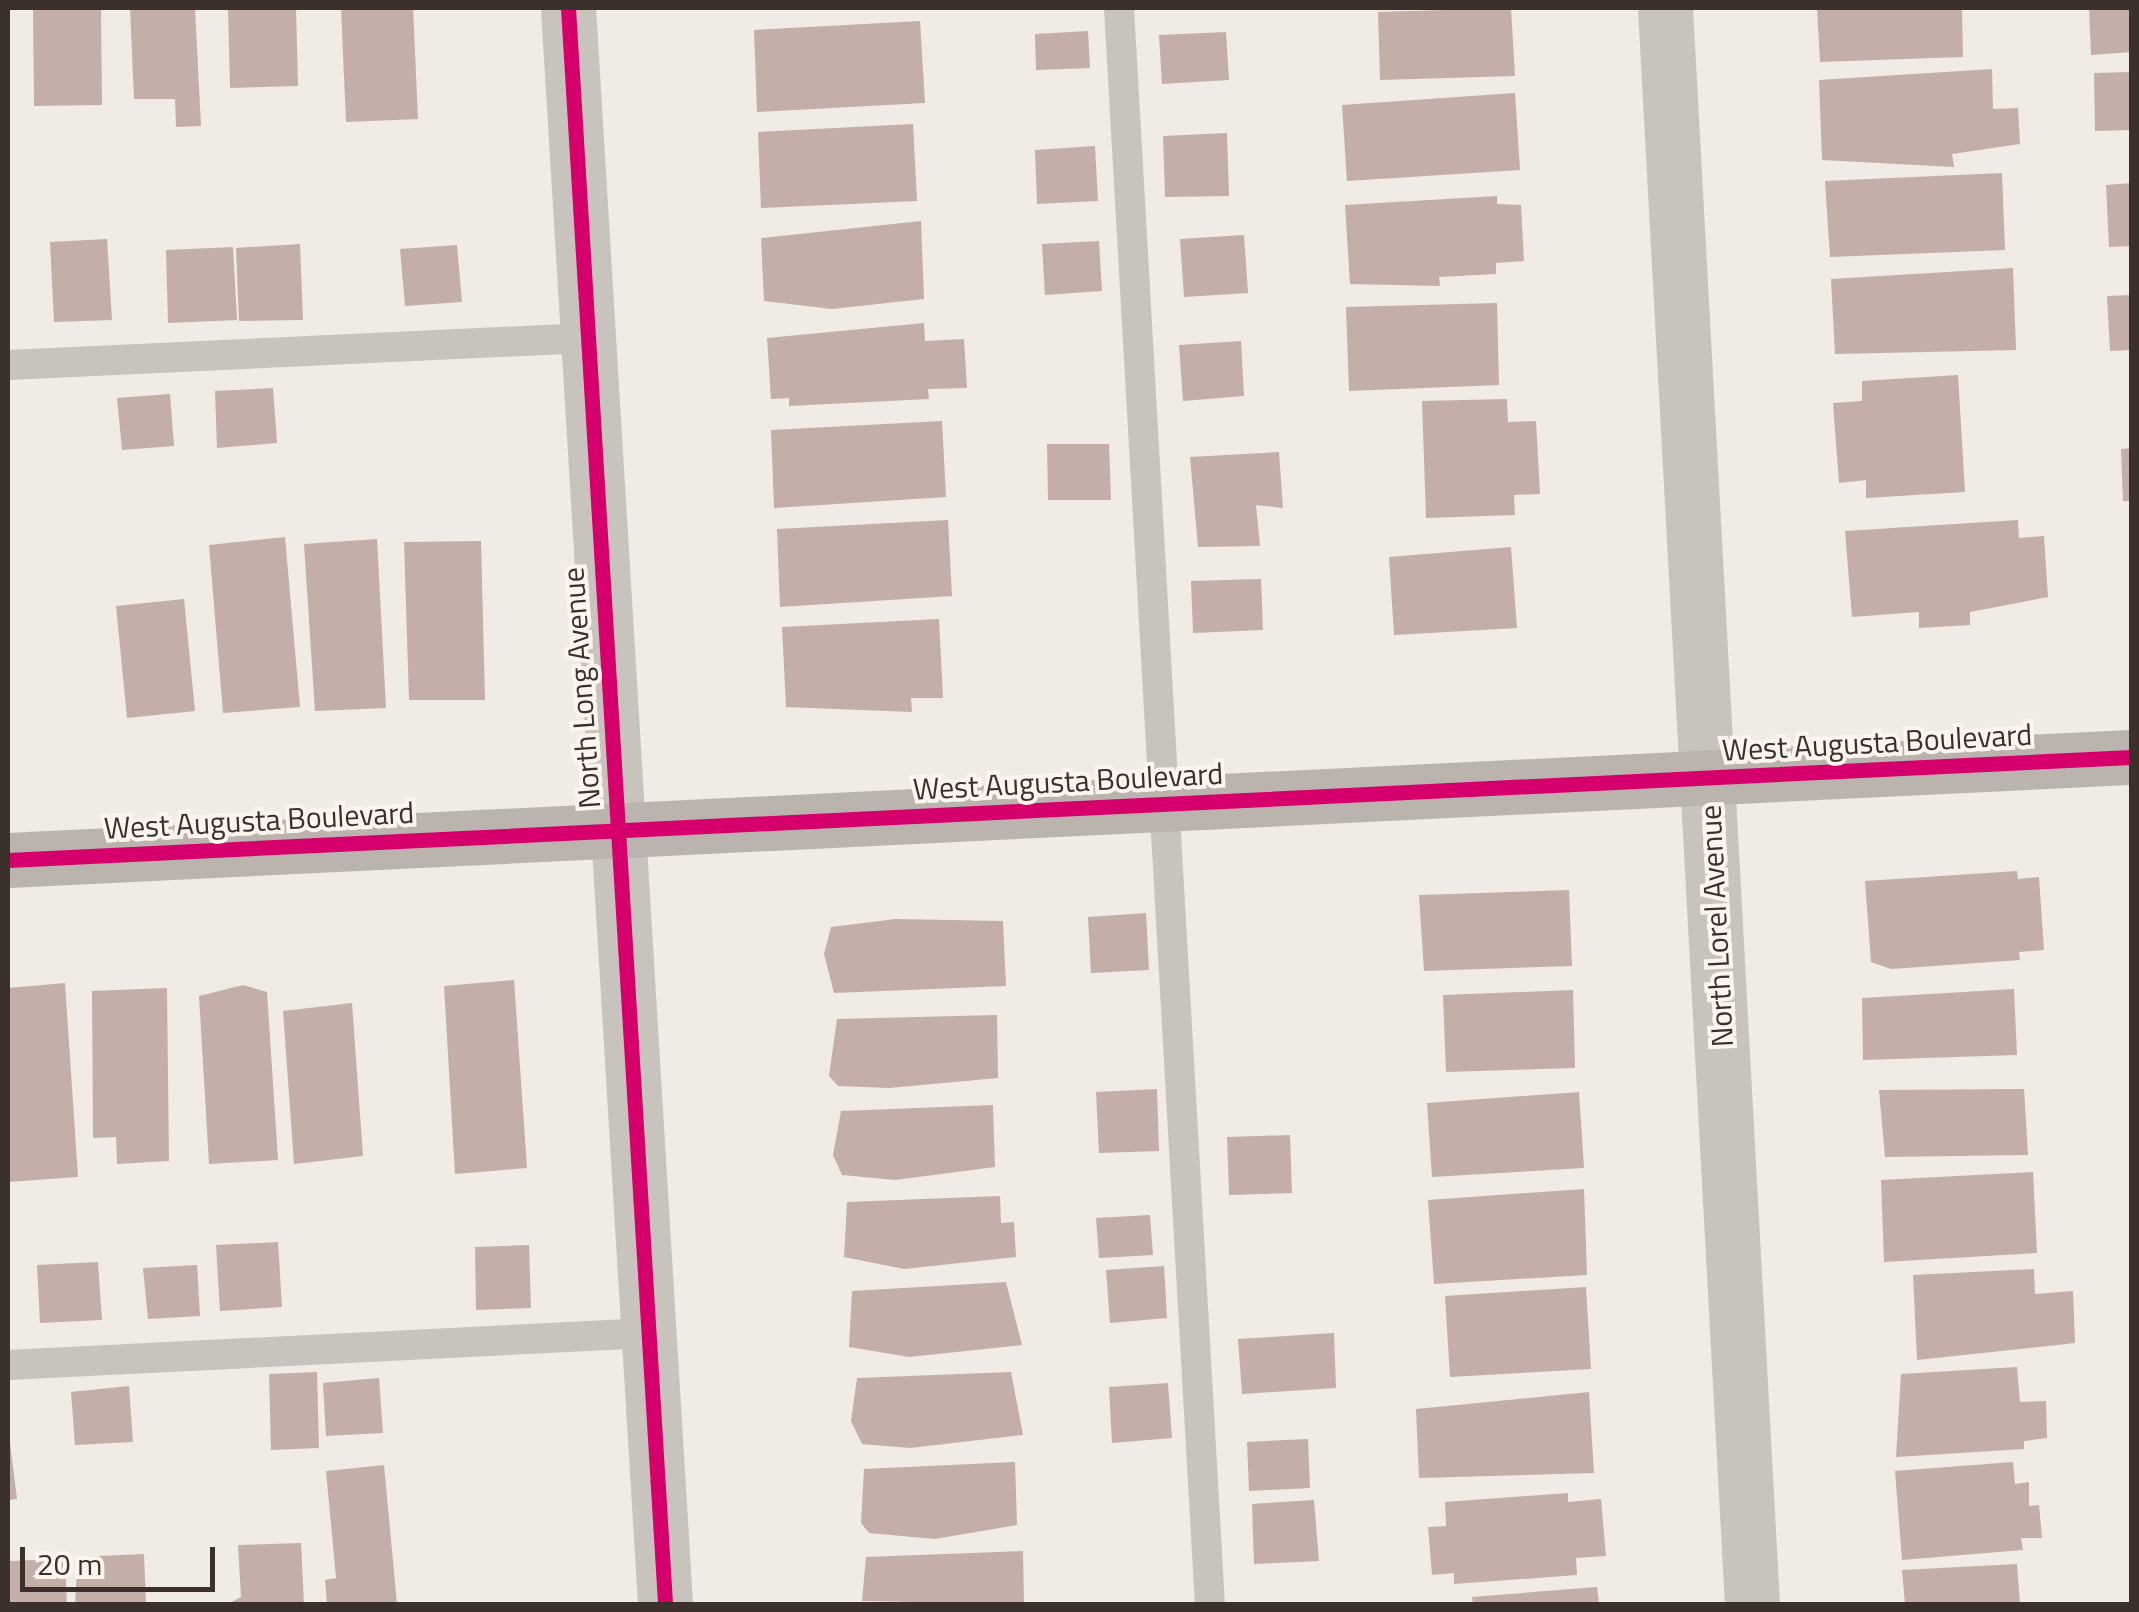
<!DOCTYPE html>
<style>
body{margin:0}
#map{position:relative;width:2139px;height:1612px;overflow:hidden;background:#f0ebe5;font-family:"Titillium Web",sans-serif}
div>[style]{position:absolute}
.building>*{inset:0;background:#c3afa7}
.lane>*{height:30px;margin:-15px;padding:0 15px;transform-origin:15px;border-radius:15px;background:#c9c3be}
.street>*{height:55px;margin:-27.5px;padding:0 27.5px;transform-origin:27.5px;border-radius:27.5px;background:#c9c3be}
.secondary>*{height:55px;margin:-27.5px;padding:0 27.5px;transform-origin:27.5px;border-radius:27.5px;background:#bab3ae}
.cycleway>*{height:15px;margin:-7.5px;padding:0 7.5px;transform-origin:7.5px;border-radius:7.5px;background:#d6006c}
span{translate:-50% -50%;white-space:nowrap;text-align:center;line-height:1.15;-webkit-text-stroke:8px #fbf5ee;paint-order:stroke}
.street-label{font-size:30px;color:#3b302b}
.frame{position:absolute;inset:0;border:10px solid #3b302b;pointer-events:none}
.scale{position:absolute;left:20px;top:1547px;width:195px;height:45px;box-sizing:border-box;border:5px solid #3b302b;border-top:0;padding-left:12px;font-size:30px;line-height:35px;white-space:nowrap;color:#3b302b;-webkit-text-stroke:8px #fbf5ee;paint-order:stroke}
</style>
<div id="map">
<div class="building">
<i style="clip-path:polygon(33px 8px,101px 8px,102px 105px,34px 106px)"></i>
<i style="clip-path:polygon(130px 8px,195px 8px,201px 126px,176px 127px,175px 99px,134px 99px)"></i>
<i style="clip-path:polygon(228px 8px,296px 8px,298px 86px,230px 88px)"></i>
<i style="clip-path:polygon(341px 8px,413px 8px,418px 119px,346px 122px)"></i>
<i style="clip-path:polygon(1511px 8px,1515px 76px,1380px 80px,1378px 12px)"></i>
<i style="clip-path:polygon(1817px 8px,1962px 8px,1963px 57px,1820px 62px)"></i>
<i style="clip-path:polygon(2089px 8px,2132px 8px,2132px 52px,2091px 55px)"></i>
<i style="clip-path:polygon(920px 21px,925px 103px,757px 112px,754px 30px)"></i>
<i style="clip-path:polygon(1088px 31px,1090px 68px,1036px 70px,1035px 34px)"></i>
<i style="clip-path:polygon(1226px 32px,1229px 80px,1162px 84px,1159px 35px)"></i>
<i style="clip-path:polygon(1992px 69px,1993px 109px,2018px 108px,2020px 144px,1952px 154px,1954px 167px,1822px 160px,1819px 80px)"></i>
<i style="clip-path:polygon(2132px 72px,2132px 130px,2095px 131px,2094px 73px)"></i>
<i style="clip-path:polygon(1515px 93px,1520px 170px,1347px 181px,1342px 105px)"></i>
<i style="clip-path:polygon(913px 124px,917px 201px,761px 208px,758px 132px)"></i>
<i style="clip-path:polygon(1227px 133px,1229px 196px,1165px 197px,1163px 136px)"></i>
<i style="clip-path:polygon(1095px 146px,1098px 201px,1037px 204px,1035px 150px)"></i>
<i style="clip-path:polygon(2002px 173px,2005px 250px,1830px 257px,1825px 181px)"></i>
<i style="clip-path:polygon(2132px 183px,2132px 246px,2109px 247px,2106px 185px)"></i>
<i style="clip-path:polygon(1497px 196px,1497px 204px,1521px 205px,1524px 261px,1496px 263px,1496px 274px,1439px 277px,1440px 286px,1350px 284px,1345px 205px)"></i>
<i style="clip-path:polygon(921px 221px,924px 299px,832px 309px,764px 301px,761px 238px)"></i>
<i style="clip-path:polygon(1244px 235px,1248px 293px,1184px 297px,1180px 239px)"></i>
<i style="clip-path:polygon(107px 239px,112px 320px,54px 322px,50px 242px)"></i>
<i style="clip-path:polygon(1099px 241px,1102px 291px,1045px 295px,1042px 244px)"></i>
<i style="clip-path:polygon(300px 244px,303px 320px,239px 321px,236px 248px)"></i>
<i style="clip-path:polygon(457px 245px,462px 302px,405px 306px,400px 249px)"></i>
<i style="clip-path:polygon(233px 247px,237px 320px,168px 323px,166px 250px)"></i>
<i style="clip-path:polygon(2013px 268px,2016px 350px,1835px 354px,1831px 279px)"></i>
<i style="clip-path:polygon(2132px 295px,2132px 350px,2110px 351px,2107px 296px)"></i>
<i style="clip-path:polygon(1497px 303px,1499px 385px,1349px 391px,1346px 307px)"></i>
<i style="clip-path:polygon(924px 323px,925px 341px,964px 339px,967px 388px,928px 389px,929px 399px,789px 406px,789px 398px,771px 399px,767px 338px)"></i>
<i style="clip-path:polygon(1241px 341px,1244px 396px,1183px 401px,1179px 345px)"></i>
<i style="clip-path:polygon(1958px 375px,1965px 492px,1866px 498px,1866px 480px,1839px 483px,1833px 403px,1862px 401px,1862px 381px)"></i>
<i style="clip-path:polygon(273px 388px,277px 443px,217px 448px,215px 391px)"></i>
<i style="clip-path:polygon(170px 394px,174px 446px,122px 450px,117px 398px)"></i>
<i style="clip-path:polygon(1507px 399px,1508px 422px,1536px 421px,1540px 494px,1514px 495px,1515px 515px,1426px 518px,1422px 401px)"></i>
<i style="clip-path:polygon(942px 421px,946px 497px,774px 508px,771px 430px)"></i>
<i style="clip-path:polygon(1047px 444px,1109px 444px,1111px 500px,1048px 500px)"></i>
<i style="clip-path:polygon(2132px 448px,2132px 501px,2123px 501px,2121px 449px)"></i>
<i style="clip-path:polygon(1279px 452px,1283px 508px,1256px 505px,1260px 546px,1198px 547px,1190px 457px)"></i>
<i style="clip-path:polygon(948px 520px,952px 596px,780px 607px,777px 529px)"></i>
<i style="clip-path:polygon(2018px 520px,2019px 538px,2044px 536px,2048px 597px,1970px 612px,1970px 625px,1919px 628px,1919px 612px,1852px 617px,1845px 531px)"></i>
<i style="clip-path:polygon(285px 537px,300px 707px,223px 713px,209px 545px)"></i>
<i style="clip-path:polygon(377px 539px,386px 708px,315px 711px,304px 544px)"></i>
<i style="clip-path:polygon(481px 541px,485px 700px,409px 700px,404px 542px)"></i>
<i style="clip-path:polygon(1511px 547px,1517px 628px,1394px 635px,1389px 557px)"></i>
<i style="clip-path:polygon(1261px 579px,1263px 630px,1193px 633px,1191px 581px)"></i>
<i style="clip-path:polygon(184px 599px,195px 711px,127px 718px,116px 606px)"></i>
<i style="clip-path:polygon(939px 619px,943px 698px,911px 698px,912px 712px,786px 707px,782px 627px)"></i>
<i style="clip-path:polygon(2017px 871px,2018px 879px,2039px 877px,2044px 950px,2019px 952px,2020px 960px,1891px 969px,1871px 962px,1865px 881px)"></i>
<i style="clip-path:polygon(1569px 890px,1572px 966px,1424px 971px,1419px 895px)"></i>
<i style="clip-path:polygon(1146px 913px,1149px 970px,1091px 973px,1088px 917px)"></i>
<i style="clip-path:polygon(896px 919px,1003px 921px,1006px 986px,834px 993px,824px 954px,831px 927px)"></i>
<i style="clip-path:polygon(514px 980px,527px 1168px,455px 1174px,444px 986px)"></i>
<i style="clip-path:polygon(65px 983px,78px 1177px,8px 1182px,8px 988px)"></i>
<i style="clip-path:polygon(243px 985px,267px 992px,278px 1160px,209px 1164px,199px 996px)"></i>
<i style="clip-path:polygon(167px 988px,169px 1161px,117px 1164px,116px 1137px,93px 1138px,92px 991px)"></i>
<i style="clip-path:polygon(2014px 989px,2017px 1055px,1863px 1060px,1862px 998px)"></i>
<i style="clip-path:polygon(1573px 990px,1575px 1068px,1446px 1072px,1443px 995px)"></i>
<i style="clip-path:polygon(352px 1003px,363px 1156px,294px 1164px,283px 1011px)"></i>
<i style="clip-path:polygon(997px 1015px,998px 1078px,889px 1088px,838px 1086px,829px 1076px,837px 1019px)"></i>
<i style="clip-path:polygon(1157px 1089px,1159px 1151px,1099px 1153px,1096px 1092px)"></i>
<i style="clip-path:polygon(2024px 1089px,2028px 1155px,1885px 1157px,1879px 1090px)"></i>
<i style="clip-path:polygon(1579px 1092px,1584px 1168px,1432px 1177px,1427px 1103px)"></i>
<i style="clip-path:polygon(993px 1105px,995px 1167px,895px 1180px,842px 1175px,833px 1155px,841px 1111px)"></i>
<i style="clip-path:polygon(1290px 1135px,1292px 1193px,1229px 1195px,1227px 1137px)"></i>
<i style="clip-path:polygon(2033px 1172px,2037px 1253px,1884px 1262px,1881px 1180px)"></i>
<i style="clip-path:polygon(1584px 1189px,1587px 1275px,1434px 1284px,1428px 1200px)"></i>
<i style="clip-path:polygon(1000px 1196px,1001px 1223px,1014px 1222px,1016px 1257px,904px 1269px,844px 1257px,847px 1202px)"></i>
<i style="clip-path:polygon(1150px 1215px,1153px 1255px,1099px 1258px,1096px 1218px)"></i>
<i style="clip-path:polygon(278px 1242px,282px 1307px,220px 1311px,216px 1245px)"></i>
<i style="clip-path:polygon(529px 1245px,531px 1308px,476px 1310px,475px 1247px)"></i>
<i style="clip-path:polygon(98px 1262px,102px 1320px,40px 1323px,37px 1265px)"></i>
<i style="clip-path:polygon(197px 1265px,200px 1316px,148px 1319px,143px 1268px)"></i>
<i style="clip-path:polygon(1164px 1266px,1167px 1318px,1110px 1323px,1106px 1270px)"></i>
<i style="clip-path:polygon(2034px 1269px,2035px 1294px,2073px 1291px,2075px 1343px,1917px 1360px,1913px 1275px)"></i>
<i style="clip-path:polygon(1006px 1282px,1022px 1345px,909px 1357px,849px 1347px,852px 1291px)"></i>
<i style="clip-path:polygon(1586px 1287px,1591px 1369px,1450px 1377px,1445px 1296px)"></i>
<i style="clip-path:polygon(1334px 1333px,1336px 1388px,1242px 1394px,1238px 1339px)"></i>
<i style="clip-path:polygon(2017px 1367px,2020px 1402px,2046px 1401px,2047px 1438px,2024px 1441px,2024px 1449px,1896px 1457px,1901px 1374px)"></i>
<i style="clip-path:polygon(317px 1372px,319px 1448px,271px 1450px,269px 1374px)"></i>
<i style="clip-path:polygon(1011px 1372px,1023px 1435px,910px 1448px,862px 1444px,851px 1421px,857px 1378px)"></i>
<i style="clip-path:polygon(379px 1378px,383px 1433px,326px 1436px,323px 1383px)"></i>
<i style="clip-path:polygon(1168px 1383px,1172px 1438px,1112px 1443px,1109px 1387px)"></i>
<i style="clip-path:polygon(129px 1386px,133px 1442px,75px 1445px,71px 1392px)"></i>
<i style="clip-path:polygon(1589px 1392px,1594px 1473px,1419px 1478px,1416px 1409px)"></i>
<i style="clip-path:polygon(8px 1426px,17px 1499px,8px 1500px)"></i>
<i style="clip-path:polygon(1308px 1439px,1310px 1488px,1249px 1491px,1247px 1442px)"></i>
<i style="clip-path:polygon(1015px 1462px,1017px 1525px,935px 1539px,869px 1533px,861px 1523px,864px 1469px)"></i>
<i style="clip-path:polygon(2013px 1462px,2015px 1484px,2029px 1482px,2029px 1506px,2039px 1505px,2042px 1538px,2021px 1538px,2023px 1550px,1902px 1560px,1895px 1471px)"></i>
<i style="clip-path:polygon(384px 1465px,397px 1604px,327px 1604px,325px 1580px,336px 1578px,326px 1471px)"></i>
<i style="clip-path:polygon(1568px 1493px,1568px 1502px,1601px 1499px,1606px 1556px,1576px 1558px,1577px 1575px,1454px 1584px,1454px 1573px,1432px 1575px,1428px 1527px,1446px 1526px,1445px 1502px)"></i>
<i style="clip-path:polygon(1314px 1500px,1319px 1561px,1254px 1564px,1252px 1504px)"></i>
<i style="clip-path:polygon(301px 1543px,304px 1604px,228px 1604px,241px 1597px,238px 1545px)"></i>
<i style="clip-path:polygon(1023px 1551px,1024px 1604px,862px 1601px,866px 1557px)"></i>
<i style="clip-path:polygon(144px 1554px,146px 1604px,75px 1604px,78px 1557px)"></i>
<i style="clip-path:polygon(65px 1559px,67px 1604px,8px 1604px,8px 1561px)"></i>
<i style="clip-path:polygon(2017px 1564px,2020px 1604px,1905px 1604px,1902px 1570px)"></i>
<i style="clip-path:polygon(1597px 1587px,1599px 1604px,1473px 1604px,1472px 1597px)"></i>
</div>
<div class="lane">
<i style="left:1119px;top:8px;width:1599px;rotate:86.74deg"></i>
<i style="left:8px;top:365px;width:580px;rotate:-2.67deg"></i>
<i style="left:8px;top:1365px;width:641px;rotate:-2.86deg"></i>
</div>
<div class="street">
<i style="left:568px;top:8px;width:1599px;rotate:86.52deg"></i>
<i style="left:1665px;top:8px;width:1598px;rotate:86.88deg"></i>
</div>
<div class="secondary">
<i style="left:8px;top:860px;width:2126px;rotate:-2.78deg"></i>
</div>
<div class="cycleway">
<i style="left:568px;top:8px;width:1599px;rotate:86.52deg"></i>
<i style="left:8px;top:860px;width:2126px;rotate:-2.78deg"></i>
</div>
<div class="street-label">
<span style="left:581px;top:688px;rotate:-94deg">North Long Avenue</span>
<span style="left:1877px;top:742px;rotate:-3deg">West Augusta Boulevard</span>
<span style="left:1068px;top:781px;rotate:-3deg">West Augusta Boulevard</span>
<span style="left:259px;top:820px;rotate:-3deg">West Augusta Boulevard</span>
<span style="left:1716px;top:926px;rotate:-93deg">North Lorel Avenue</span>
</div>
<div class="frame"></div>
<div class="scale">20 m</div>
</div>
